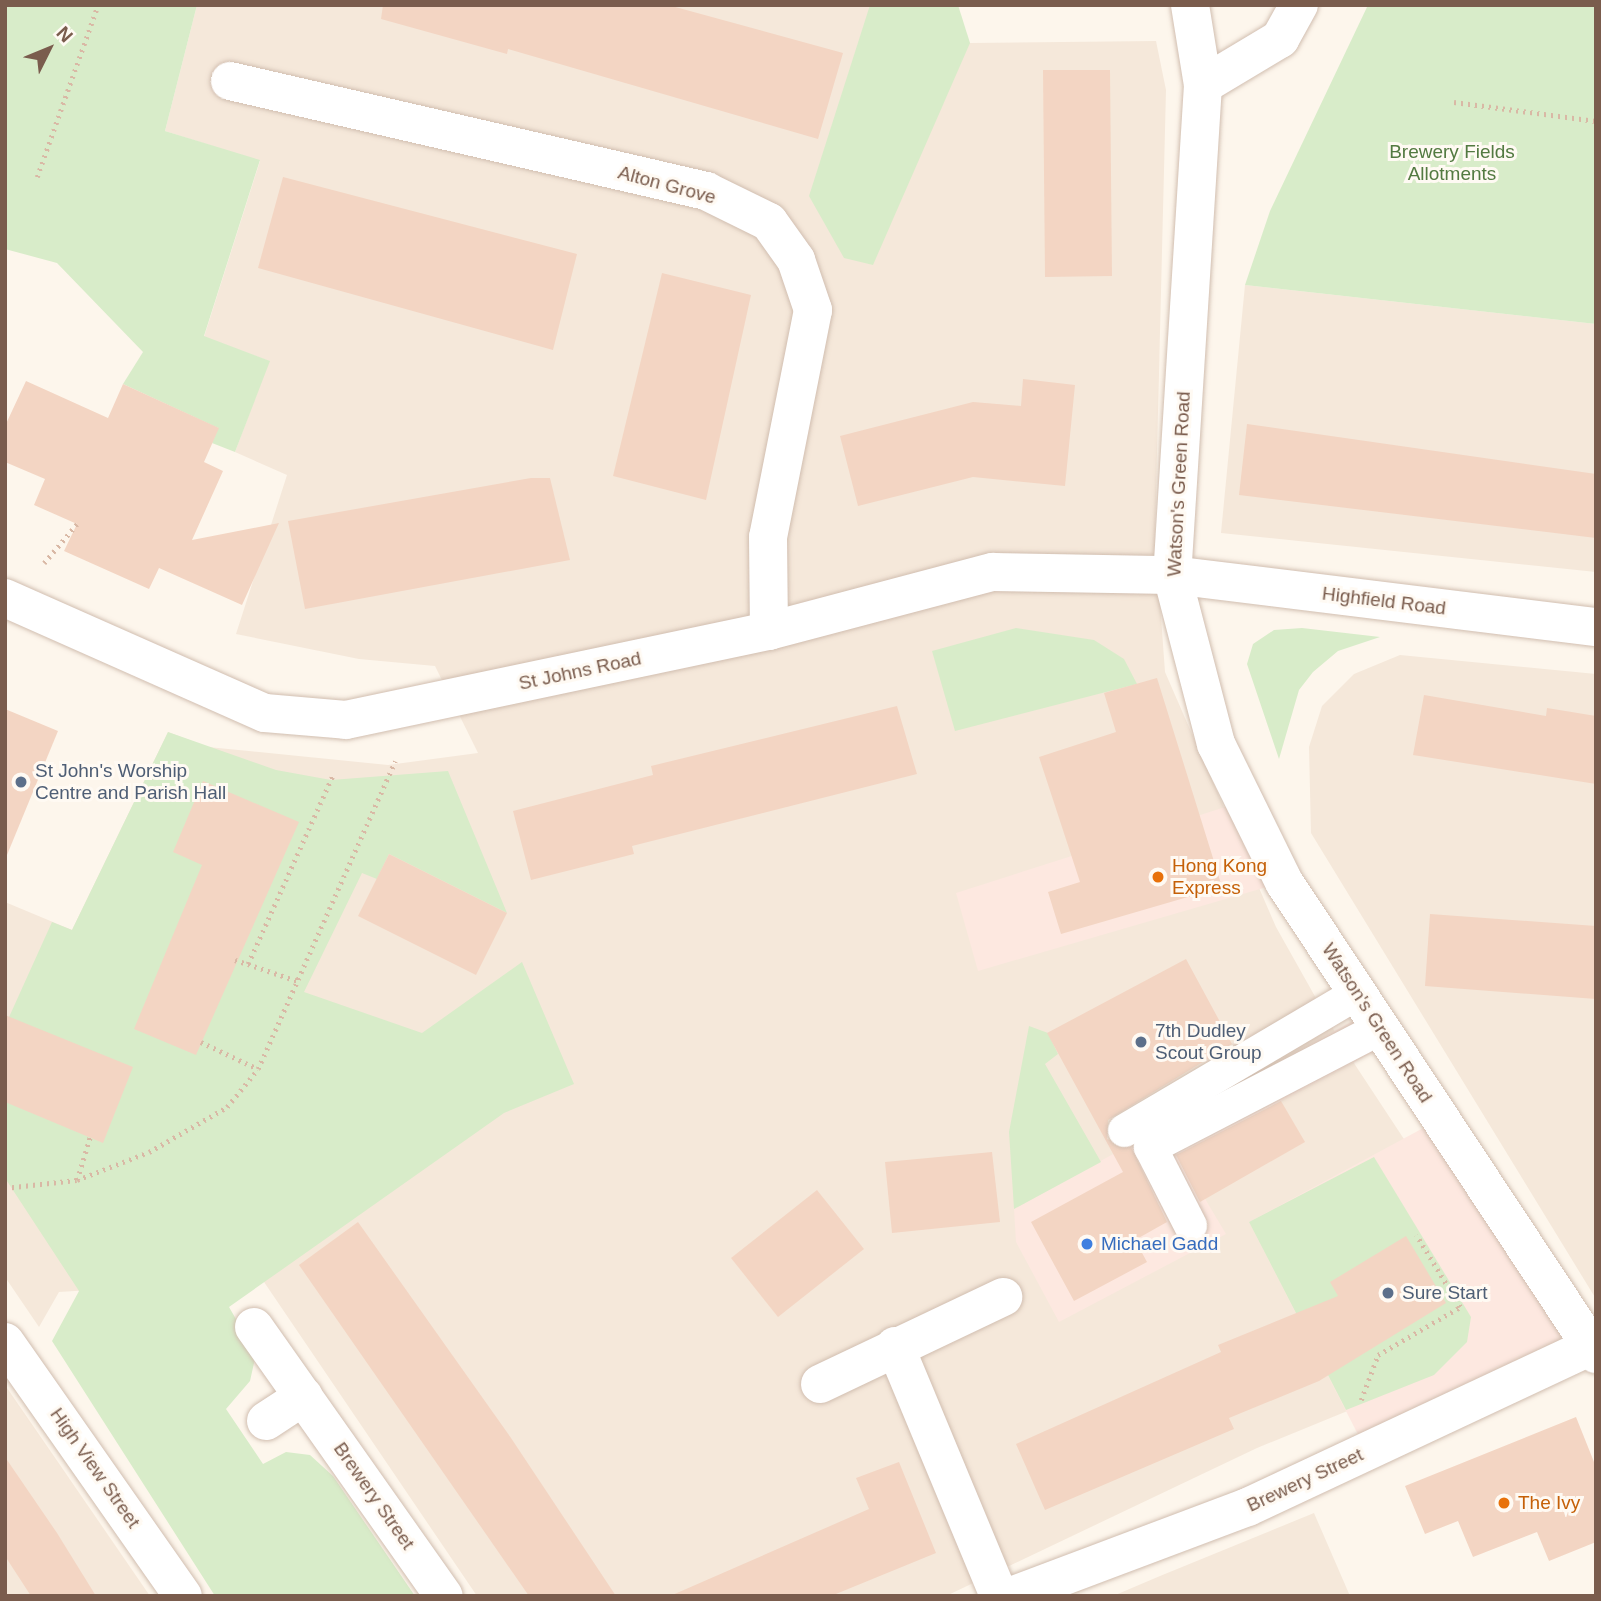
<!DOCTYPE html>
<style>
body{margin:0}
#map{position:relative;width:1601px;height:1601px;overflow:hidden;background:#fdf6ec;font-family:Helvetica,sans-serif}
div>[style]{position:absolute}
.residential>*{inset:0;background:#f5e8da}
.commercial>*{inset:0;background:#fde8e0}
.green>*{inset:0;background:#d8ecc9}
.building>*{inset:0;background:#f3d5c3}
.path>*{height:4.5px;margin-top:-2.25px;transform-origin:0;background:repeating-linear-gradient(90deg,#d9b8a5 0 2px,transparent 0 7px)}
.roads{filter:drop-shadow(0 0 2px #d1beb0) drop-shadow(0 0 2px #d1beb0)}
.service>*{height:33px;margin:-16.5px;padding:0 16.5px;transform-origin:16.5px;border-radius:16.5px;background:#fff}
.minor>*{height:38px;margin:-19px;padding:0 19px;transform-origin:19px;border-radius:19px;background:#fff}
.tertiary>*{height:38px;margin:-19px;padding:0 19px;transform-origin:19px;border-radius:19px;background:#fff}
.dots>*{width:19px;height:19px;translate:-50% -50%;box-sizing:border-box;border:4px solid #fffaf3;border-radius:50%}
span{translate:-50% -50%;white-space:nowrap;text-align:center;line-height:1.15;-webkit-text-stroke:6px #fffaf3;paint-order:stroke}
.park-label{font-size:19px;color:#537a41}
.street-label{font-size:19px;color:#7a5c4d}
.service-label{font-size:19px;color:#4e5e75}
.left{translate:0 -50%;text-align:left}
.food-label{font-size:19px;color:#c56008}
.shop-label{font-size:19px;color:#366cbe}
.frame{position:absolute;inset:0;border:7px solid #7a5c4d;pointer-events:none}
.north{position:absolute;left:14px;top:14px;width:70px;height:70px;-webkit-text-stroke:5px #fffaf3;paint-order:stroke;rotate:47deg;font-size:19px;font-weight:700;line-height:28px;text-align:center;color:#7a5c4d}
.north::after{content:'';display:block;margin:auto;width:24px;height:32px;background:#7a5c4d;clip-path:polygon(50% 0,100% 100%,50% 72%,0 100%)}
</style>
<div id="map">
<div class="residential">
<i style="clip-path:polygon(197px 5px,938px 5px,970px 43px,1156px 41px,1166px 90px,1155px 534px,1165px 672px,1276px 927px,1344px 1048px,1533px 1335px,1257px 1448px,946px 1596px,477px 1596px,262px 1279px,59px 1292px,39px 1327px,5px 1277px,5px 902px,72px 930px,168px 732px,208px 747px,388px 765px,478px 753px,435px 666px,359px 659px,236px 634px,287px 475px,235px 452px,269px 361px,204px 337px,260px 161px,165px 131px)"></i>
<i style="clip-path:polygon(1245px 285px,1596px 324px,1596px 572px,1221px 533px)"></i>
<i style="clip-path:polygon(1400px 655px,1596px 674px,1596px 1299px,1311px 833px,1309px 747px,1322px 706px,1354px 674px)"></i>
<i style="clip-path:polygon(5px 1385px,150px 1596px,5px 1596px)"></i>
<i style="clip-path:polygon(1314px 1513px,1350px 1596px,1113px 1596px,1160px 1576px)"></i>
</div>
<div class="commercial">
<i style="clip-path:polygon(1244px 801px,1284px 882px,978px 971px,956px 893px)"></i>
<i style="clip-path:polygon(1369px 1012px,1390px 1043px,1179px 1155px,1226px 1234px,1059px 1322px,1016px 1242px,1014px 1209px)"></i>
<i style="clip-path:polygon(1440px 1119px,1591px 1346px,1367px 1452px,1249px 1222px)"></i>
</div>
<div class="green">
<i style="clip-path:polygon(5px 5px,197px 5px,165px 131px,260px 160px,204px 336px,270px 361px,235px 452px,212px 443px,218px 428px,123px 384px,143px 352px,57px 263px,5px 249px)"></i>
<i style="clip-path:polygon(870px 5px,958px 5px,970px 43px,873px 265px,844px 258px,809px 196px)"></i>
<i style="clip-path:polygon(1368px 5px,1596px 5px,1596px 324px,1245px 285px,1270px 211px)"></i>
<i style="clip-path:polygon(1016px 628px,1094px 640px,1124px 659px,1137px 684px,955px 731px,932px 651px)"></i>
<i style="clip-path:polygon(1302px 628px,1380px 637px,1338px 651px,1313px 672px,1299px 690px,1279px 759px,1247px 664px,1253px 644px,1274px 630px)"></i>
<i style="clip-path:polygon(168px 732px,276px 770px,331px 780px,448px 771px,507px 913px,389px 854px,377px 879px,362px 873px,304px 992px,422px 1033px,522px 962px,574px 1084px,504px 1113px,229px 1307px,256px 1354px,250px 1381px,226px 1409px,263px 1464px,286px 1452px,310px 1455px,333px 1476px,415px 1596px,215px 1596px,52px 1341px,79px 1291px,5px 1178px,5px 1026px,52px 922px,72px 930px)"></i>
<i style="clip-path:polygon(1029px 1026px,1048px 1033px,1058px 1054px,1045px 1064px,1101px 1162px,1014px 1209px,1009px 1132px)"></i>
<i style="clip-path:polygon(1374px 1157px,1471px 1317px,1467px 1342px,1434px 1375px,1346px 1410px,1249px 1222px)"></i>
</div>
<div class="building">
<i style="clip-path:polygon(383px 5px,668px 5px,843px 53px,818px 139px,508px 49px,507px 54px,381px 19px)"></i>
<i style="clip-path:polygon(1043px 70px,1110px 70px,1112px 276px,1045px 277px)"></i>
<i style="clip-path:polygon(283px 177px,577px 254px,553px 350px,258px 268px)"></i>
<i style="clip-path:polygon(662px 273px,751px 295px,706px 500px,613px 476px)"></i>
<i style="clip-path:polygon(1023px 379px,1075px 385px,1065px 486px,973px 477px,858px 506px,840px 436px,973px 402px,1021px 406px)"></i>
<i style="clip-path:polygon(26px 381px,108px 418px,123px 384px,219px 428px,204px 462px,223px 471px,192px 540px,279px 523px,242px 605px,159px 568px,149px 589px,64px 551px,77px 524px,34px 505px,45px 479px,5px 462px,5px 426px)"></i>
<i style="clip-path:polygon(1247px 424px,1596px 474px,1596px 538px,1239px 495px)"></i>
<i style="clip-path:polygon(531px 478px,550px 478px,570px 560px,305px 609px,288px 521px)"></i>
<i style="clip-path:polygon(1157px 678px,1222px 887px,1061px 934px,1048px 892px,1080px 882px,1039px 757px,1116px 732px,1104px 693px)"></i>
<i style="clip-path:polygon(1424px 695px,1546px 716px,1547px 708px,1596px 716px,1596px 784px,1413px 755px)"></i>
<i style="clip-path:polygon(897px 706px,917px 774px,632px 846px,634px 854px,531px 880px,513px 811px,653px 775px,651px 766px)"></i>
<i style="clip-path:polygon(5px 709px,58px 731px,7px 855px,5px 855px)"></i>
<i style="clip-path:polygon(203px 781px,299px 822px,196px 1055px,134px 1029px,202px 865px,173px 852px)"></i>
<i style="clip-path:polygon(389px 854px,507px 913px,476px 975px,358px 916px)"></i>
<i style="clip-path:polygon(1430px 914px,1596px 926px,1596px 999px,1425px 986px)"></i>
<i style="clip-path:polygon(1186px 959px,1232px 1044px,1108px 1120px,1107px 1139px,1131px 1147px,1167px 1222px,1135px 1240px,1147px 1262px,1074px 1301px,1031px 1222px,1123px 1172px,1047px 1033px)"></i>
<i style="clip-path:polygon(5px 1015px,133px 1067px,103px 1143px,5px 1102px)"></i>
<i style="clip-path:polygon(1281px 1101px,1305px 1142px,1200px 1202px,1176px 1155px)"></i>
<i style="clip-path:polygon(992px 1152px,1000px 1222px,892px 1233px,885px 1162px)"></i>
<i style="clip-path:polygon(817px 1190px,864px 1249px,778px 1317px,731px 1258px)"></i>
<i style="clip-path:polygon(358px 1222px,511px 1438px,616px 1596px,529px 1596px,299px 1265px)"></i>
<i style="clip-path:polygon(1406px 1236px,1446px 1303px,1319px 1381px,1229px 1418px,1234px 1429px,1045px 1510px,1016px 1444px,1221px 1352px,1218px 1345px,1338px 1296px,1330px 1282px)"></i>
<i style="clip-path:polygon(1576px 1417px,1596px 1467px,1596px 1542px,1549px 1561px,1537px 1532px,1473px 1557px,1458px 1521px,1425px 1534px,1405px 1486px)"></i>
<i style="clip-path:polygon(5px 1457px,57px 1533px,96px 1596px,31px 1596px,5px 1556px)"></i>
<i style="clip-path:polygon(899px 1462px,936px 1553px,831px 1596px,670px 1596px,869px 1509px,856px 1478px)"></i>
</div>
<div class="path">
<i style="left:1454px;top:102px;width:143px;rotate:7.6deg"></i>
<i style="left:37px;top:177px;width:182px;rotate:-70.5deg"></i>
<i style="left:44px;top:563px;width:51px;rotate:-49.8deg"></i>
<i style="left:235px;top:960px;width:14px;rotate:17deg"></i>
<i style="left:248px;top:964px;width:207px;rotate:-65.8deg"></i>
<i style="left:248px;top:964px;width:55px;rotate:19.1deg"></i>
<i style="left:201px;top:1042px;width:63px;rotate:25.3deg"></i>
<i style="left:258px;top:1069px;width:337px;rotate:-66deg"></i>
<i style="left:77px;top:1180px;width:45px;rotate:-73.2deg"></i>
<i style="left:5px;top:1188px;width:72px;rotate:-6.3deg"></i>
<i style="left:77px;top:1180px;width:77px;rotate:-21.3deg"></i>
<i style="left:149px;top:1152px;width:90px;rotate:-30deg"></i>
<i style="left:227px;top:1107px;width:49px;rotate:-50.8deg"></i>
<i style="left:1361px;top:1400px;width:48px;rotate:-69.3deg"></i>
<i style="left:1378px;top:1355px;width:95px;rotate:-30.3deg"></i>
<i style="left:1460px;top:1307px;width:84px;rotate:-121.4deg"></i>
</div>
<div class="roads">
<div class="service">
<i style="left:1124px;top:1130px;width:270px;rotate:-30.5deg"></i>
<i style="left:1190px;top:1225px;width:88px;rotate:-117.1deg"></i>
<i style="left:1150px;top:1147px;width:259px;rotate:-27.4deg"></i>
</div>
<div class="minor">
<i style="left:230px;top:81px;width:489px;rotate:13deg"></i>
<i style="left:706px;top:191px;width:70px;rotate:26.2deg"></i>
<i style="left:769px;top:222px;width:47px;rotate:54.6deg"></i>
<i style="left:796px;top:260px;width:53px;rotate:71.2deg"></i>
<i style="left:813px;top:310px;width:231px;rotate:101.2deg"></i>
<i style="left:768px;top:537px;width:94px;rotate:89.4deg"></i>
<i style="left:1203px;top:85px;width:90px;rotate:-30.9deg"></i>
<i style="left:1280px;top:39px;width:39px;rotate:-61deg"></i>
<i style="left:5px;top:598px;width:284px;rotate:23.9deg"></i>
<i style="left:265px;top:713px;width:81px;rotate:4.9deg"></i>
<i style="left:346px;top:720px;width:432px;rotate:-11.9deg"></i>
<i style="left:769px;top:631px;width:232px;rotate:-14.8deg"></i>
<i style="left:993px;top:572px;width:179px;rotate:1deg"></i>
<i style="left:1172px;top:575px;width:427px;rotate:7deg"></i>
<i style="left:254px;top:1327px;width:329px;rotate:54.8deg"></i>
<i style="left:5px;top:1342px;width:310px;rotate:55deg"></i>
<i style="left:895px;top:1346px;width:271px;rotate:67.4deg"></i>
<i style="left:820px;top:1384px;width:203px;rotate:-25.4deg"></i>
<i style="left:266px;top:1421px;width:45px;rotate:-33.3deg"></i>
<i style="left:1011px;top:1596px;width:253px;rotate:-20.6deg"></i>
<i style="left:1248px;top:1507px;width:379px;rotate:-25.1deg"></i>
</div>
<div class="tertiary">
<i style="left:1190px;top:5px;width:81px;rotate:80.8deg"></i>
<i style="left:1203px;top:85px;width:491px;rotate:93.6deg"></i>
<i style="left:1172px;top:575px;width:175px;rotate:75.4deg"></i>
<i style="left:1216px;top:744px;width:154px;rotate:63.8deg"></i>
<i style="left:1284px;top:882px;width:566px;rotate:56.53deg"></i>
</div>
</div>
<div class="dots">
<i style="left:21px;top:782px;background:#5c6f8a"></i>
<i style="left:1158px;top:877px;background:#e8710a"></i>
<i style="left:1141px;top:1042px;background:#5c6f8a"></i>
<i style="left:1087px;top:1244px;background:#3f7fe0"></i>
<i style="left:1388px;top:1293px;background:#5c6f8a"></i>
<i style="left:1504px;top:1503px;background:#e8710a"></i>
</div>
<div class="park-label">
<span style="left:1452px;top:163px">Brewery Fields<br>Allotments</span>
</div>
<div class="street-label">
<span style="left:667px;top:185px;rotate:15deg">Alton Grove</span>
<span style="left:1179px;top:484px;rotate:-87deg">Watson's Green Road</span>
<span style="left:1384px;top:601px;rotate:7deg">Highfield Road</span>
<span style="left:580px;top:671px;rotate:-12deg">St Johns Road</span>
<span style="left:1377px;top:1023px;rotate:57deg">Watson's Green Road</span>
<span style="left:95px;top:1468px;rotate:55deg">High View Street</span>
<span style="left:1305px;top:1480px;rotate:-25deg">Brewery Street</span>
<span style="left:374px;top:1496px;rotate:55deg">Brewery Street</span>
</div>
<div class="service-label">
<span class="left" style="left:35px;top:782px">St John's Worship<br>Centre and Parish Hall</span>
<span class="left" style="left:1155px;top:1042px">7th Dudley<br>Scout Group</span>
<span class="left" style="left:1402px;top:1293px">Sure Start</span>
</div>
<div class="food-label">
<span class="left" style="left:1172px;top:877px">Hong Kong<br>Express</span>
<span class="left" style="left:1518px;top:1503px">The Ivy</span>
</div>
<div class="shop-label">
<span class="left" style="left:1101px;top:1244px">Michael Gadd</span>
</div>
<div class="frame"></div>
<div class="north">N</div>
</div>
